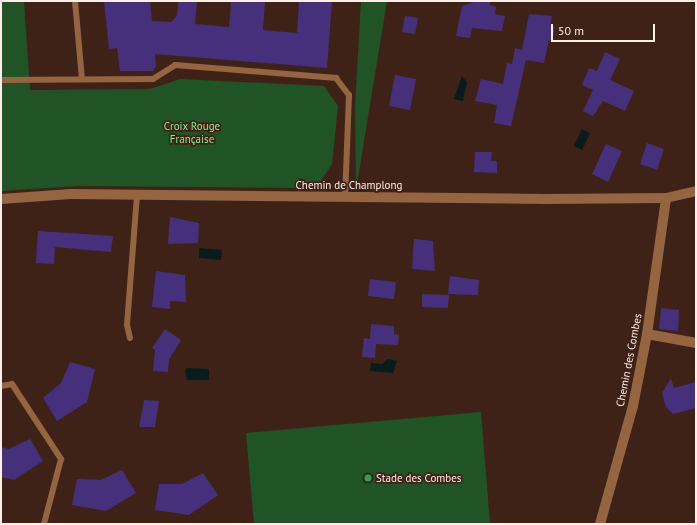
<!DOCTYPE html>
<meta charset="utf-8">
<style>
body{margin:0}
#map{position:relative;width:697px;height:525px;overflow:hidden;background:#3f2217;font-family:"PT Sans",sans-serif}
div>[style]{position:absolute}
.green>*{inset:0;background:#205326}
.water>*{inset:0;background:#091b1b}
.building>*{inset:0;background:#46307b}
.service>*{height:6px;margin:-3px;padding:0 3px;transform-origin:3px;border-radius:3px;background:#956440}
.minor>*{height:10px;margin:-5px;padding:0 5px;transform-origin:5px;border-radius:5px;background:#956440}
.dots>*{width:11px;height:11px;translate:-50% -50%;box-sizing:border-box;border:2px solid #3f2217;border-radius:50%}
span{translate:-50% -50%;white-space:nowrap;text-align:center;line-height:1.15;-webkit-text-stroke:3.5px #3f2217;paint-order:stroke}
.park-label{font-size:11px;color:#8ded94}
.street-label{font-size:11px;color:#feeee8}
.poi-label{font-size:11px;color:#feeee8}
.left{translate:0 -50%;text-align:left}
.frame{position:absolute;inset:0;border:2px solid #feeee8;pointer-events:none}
.scale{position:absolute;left:551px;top:24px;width:104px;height:18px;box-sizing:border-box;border:2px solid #feeee8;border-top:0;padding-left:5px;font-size:12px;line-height:14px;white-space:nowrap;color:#feeee8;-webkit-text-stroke:3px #3f2217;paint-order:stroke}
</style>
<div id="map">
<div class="green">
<i style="clip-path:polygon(1px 1px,24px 1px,30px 90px,150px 89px,180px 79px,324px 86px,338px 106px,332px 164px,316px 188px,78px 186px,1px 191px)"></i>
<i style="clip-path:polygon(361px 1px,387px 1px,356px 190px,355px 107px)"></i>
<i style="clip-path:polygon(481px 412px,490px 524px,254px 524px,246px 433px)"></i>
</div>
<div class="water">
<i style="clip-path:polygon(462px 76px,467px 82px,463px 101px,454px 99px)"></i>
<i style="clip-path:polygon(582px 129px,590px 133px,582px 150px,574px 146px)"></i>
<i style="clip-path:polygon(199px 248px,222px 250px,221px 260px,199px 258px)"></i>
<i style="clip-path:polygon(388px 359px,397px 361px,393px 373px,370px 371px,371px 363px,382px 364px)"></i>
<i style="clip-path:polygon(187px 368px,209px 369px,209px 380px,187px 380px,185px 371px)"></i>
</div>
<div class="building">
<i style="clip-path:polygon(104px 1px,150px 1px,152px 21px,171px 22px,177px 16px,178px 1px,197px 1px,195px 24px,229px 27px,231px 1px,265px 1px,263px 30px,297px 33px,299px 1px,332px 1px,327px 68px,155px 54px,156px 66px,153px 71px,120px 71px,117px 48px,109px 49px)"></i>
<i style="clip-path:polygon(477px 1px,490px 2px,490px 5px,496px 7px,495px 14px,505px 16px,502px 31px,472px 28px,470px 38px,456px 36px,462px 6px)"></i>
<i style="clip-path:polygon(529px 14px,552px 16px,550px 26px,555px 27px,552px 41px,549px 40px,544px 63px,526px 60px,511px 126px,494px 123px,497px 105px,475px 101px,481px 79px,503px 84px,507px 63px,512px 64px,515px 48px,522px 50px)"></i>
<i style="clip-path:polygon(405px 16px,418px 18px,415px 34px,402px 32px)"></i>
<i style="clip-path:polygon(605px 52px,620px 59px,610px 80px,634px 91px,625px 111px,603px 101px,593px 116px,583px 111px,593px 90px,582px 85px,589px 68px,597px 71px)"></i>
<i style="clip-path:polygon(395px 75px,416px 79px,410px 110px,389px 106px)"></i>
<i style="clip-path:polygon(647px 143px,664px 149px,657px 170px,640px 164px)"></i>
<i style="clip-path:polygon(606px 144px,622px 151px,608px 182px,592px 174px)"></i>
<i style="clip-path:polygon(475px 152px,492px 152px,491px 161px,497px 161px,497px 173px,474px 172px)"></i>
<i style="clip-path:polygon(170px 217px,199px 223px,198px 243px,168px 244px)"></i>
<i style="clip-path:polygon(38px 231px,113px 236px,111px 252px,55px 247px,54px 264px,36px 263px)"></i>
<i style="clip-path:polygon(414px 239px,433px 241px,435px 271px,412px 269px)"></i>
<i style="clip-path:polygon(156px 271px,185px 275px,186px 302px,170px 301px,170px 309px,152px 307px)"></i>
<i style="clip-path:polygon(450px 276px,479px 280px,478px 295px,448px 294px)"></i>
<i style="clip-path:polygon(370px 279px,396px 282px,394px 299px,368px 296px)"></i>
<i style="clip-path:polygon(422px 294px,449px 295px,448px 308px,422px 307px)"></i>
<i style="clip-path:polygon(661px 308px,679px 310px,678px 331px,659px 329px)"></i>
<i style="clip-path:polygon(371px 324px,394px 326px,394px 334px,399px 335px,398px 345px,376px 344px,375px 358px,362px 357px,364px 338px,370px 339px)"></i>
<i style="clip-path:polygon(165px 329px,181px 340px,169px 360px,168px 372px,153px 371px,155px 350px,152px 348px)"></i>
<i style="clip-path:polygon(70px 362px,95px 369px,87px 402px,57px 421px,43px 398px,61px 383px)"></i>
<i style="clip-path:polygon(671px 378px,674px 388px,696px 382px,696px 408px,673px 414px,666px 407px,662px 393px)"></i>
<i style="clip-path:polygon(144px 400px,159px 401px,155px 427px,139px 427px)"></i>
<i style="clip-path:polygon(30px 439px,43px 461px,14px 480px,1px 477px,1px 447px,9px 449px)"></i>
<i style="clip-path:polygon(122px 470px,136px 493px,106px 511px,72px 505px,77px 479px,101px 480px)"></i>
<i style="clip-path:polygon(203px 473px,218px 495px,189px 515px,155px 510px,159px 484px,182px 484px)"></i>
</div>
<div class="service">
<i style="left:75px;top:1px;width:78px;rotate:84.9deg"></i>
<i style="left:1px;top:80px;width:152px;rotate:-0.4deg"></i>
<i style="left:153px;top:79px;width:26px;rotate:-32deg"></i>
<i style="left:175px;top:65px;width:162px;rotate:4.6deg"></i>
<i style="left:336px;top:78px;width:21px;rotate:53deg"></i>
<i style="left:349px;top:95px;width:102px;rotate:92.2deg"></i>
<i style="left:130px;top:338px;width:13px;rotate:-103deg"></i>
<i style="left:127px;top:325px;width:131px;rotate:-85.6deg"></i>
<i style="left:1px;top:386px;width:11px;rotate:-10deg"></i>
<i style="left:12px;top:384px;width:90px;rotate:56.8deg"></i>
<i style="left:61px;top:459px;width:67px;rotate:104.7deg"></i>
</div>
<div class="minor">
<i style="left:1px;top:199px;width:70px;rotate:-4.1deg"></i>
<i style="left:71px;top:194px;width:473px;rotate:0.6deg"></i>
<i style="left:544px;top:199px;width:122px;rotate:-0.5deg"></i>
<i style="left:666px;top:198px;width:31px;rotate:-13deg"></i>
<i style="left:647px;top:334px;width:50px;rotate:10.4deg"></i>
<i style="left:600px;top:524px;width:123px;rotate:-74.4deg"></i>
<i style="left:633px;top:406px;width:73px;rotate:-79deg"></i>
<i style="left:647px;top:334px;width:137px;rotate:-82deg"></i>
</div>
<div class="dots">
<i style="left:368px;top:478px;background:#2e9e5b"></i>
</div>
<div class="park-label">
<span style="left:192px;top:133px">Croix Rouge<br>Française</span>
</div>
<div class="street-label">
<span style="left:349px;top:185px">Chemin de Champlong</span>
<span style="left:629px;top:360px;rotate:-79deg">Chemin des Combes</span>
</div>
<div class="poi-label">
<span class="left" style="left:376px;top:478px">Stade des Combes</span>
</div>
<div class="frame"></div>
<div class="scale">50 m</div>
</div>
